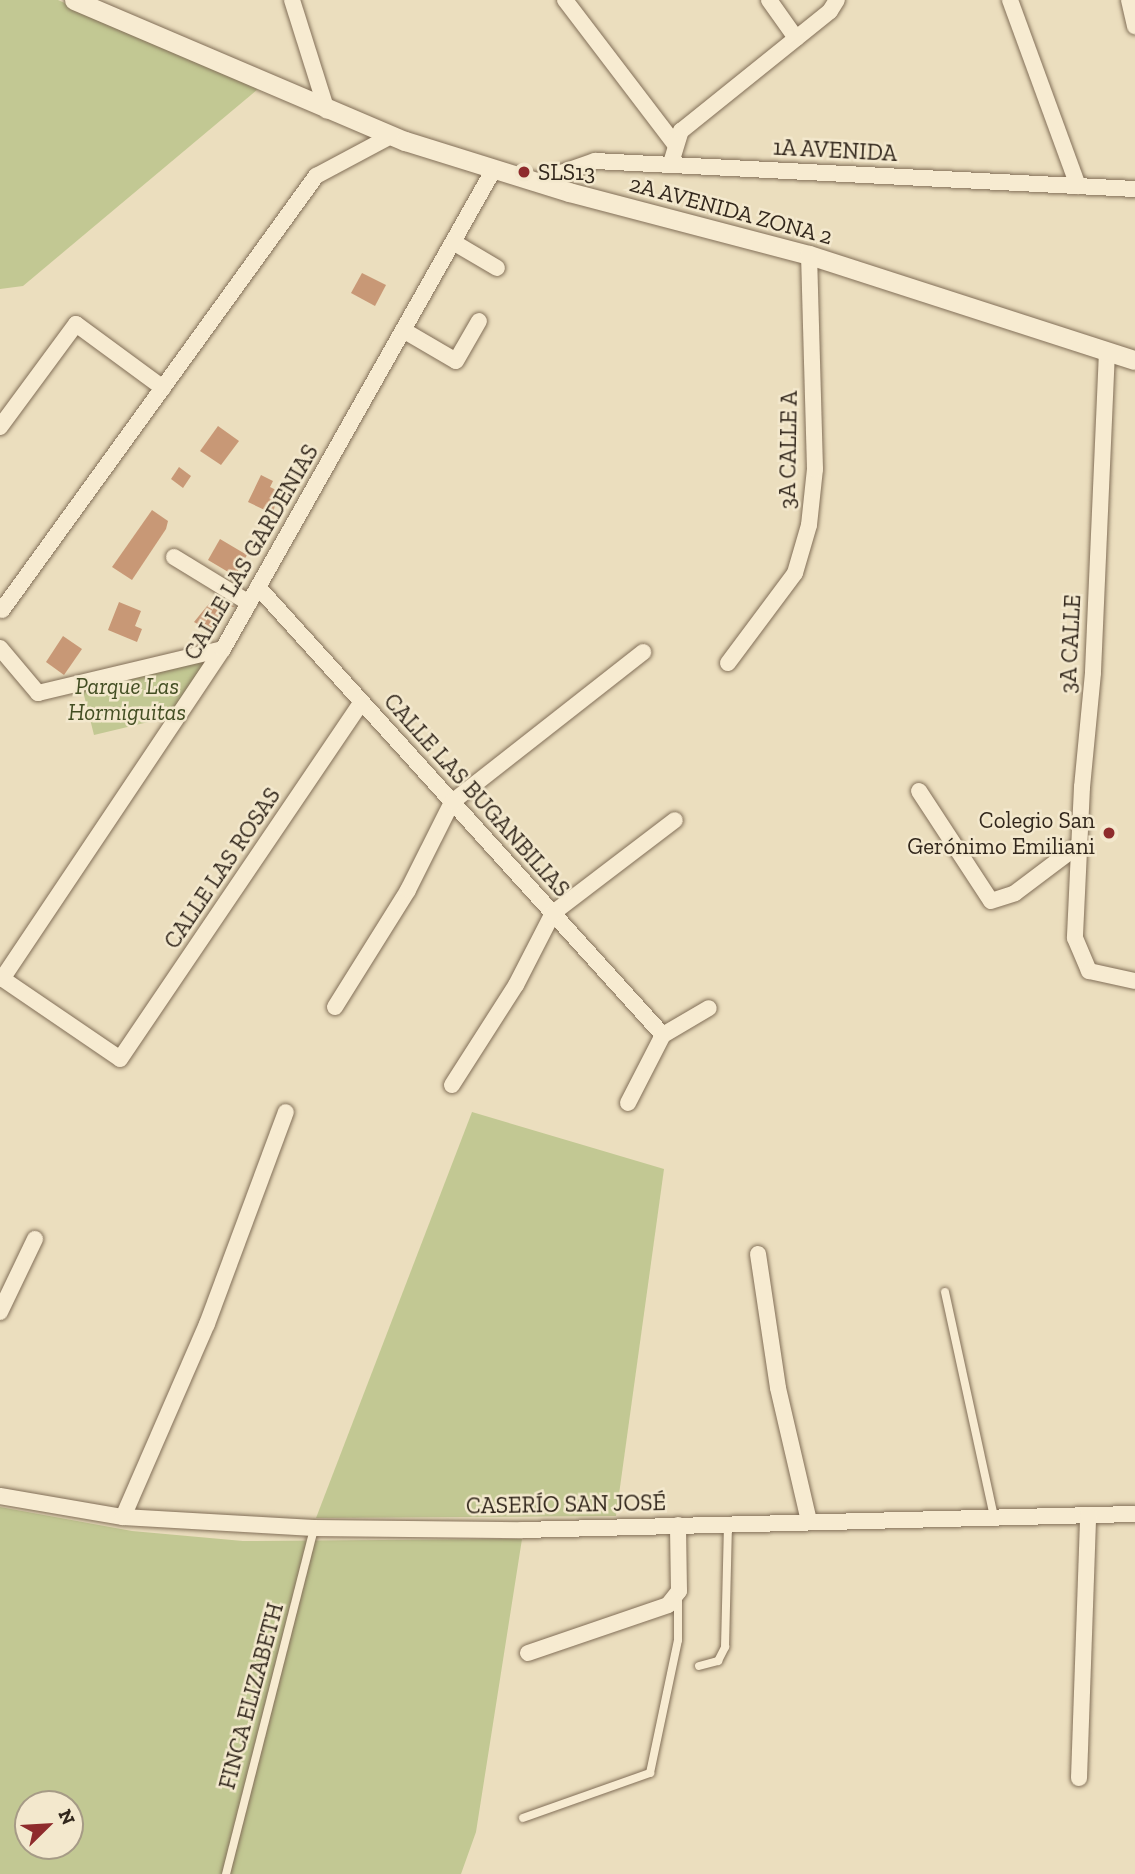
<!DOCTYPE html>
<meta charset="utf-8">
<style>
body{margin:0}
#map{position:relative;width:1135px;height:1874px;overflow:hidden;background:#ebdebe;font-family:"Zilla Slab",serif}
div>[style]{position:absolute}
.green>*{inset:0;background:#c2c893}
.building>*{inset:0;background:#c89876}
.roads{filter:drop-shadow(0 0 2px #826f58) drop-shadow(0 0 2px #826f58)}
.service>*{height:8px;margin:-4px;padding:0 4px;transform-origin:4px;border-radius:4px;background:#f7ebd1}
.minor>*{height:16px;margin:-8px;padding:0 8px;transform-origin:8px;border-radius:8px;background:#f7ebd1}
.tertiary>*{height:19px;margin:-9.5px;padding:0 9.5px;transform-origin:9.5px;border-radius:9.5px;background:#f7ebd1}
.dots>*{width:19px;height:19px;translate:-50% -50%;box-sizing:border-box;border:4px solid #f3e8cd;border-radius:50%}
span{translate:-50% -50%;white-space:nowrap;text-align:center;line-height:1.15;-webkit-text-stroke:5px #f3e8cd;paint-order:stroke}
.street-label{font-size:23px;color:#32271c}
.poi-label{font-size:23px;color:#32271c}
.left{translate:0 -50%;text-align:left}
.right{translate:-100% -50%;text-align:right}
.park-label{font-size:23px;color:#434e23;font-style:italic}
.north{position:absolute;left:14px;top:1790px;width:70px;height:70px;box-sizing:border-box;background:#f3e8cd;border:2px solid #a69b86;border-radius:50%;rotate:66deg;font-size:19px;font-weight:700;line-height:28px;text-align:center;color:#32271c}
.north::after{content:'';display:block;margin:auto;width:24px;height:32px;background:#8e2b2c;clip-path:polygon(50% 0,100% 100%,50% 72%,0 100%)}
</style>
<div id="map">
<div class="green">
<i style="clip-path:polygon(0 0,58px 0,258px 89px,23px 286px,0 289px)"></i>
<i style="clip-path:polygon(223px 649px,182px 714px,94px 735px,81px 683px)"></i>
<i style="clip-path:polygon(472px 1112px,664px 1169px,616px 1516px,316px 1518px)"></i>
<i style="clip-path:polygon(evenodd,0 1507px,132px 1531px,243px 1541px,522px 1539px,476px 1832px,461px 1874px,0 1874px,0 1507px,28px 1804px,70px 1804px,70px 1846px,28px 1846px,28px 1804px)"></i>
</div>
<div class="building">
<i style="clip-path:polygon(362px 273px,386px 285px,375px 306px,351px 293px)"></i>
<i style="clip-path:polygon(218px 426px,239px 441px,221px 465px,200px 451px)"></i>
<i style="clip-path:polygon(179px 467px,191px 476px,183px 488px,171px 479px)"></i>
<i style="clip-path:polygon(261px 475px,273px 481px,270px 487px,278px 491px,273px 514px,248px 502px)"></i>
<i style="clip-path:polygon(152px 510px,168px 521px,166px 529px,132px 580px,112px 567px)"></i>
<i style="clip-path:polygon(220px 539px,247px 555px,235px 576px,208px 560px)"></i>
<i style="clip-path:polygon(216px 595px,235px 607px,227px 606px,212px 632px,194px 622px)"></i>
<i style="clip-path:polygon(119px 602px,141px 611px,135px 626px,142px 629px,137px 642px,108px 630px)"></i>
<i style="clip-path:polygon(63px 636px,82px 649px,64px 675px,46px 662px)"></i>
</div>
<div class="roads">
<div class="service">
<i style="left:945px;top:1292px;width:230px;rotate:77.7deg"></i>
<i style="left:699px;top:1666px;width:20px;rotate:-15deg"></i>
<i style="left:718px;top:1661px;width:16px;rotate:-63deg"></i>
<i style="left:725px;top:1647px;width:124px;rotate:-88.6deg"></i>
<i style="left:523px;top:1818px;width:135px;rotate:-19.5deg"></i>
<i style="left:650px;top:1773px;width:136px;rotate:-78.1deg"></i>
<i style="left:678px;top:1640px;width:45px;rotate:-90deg"></i>
<i style="left:226px;top:1874px;width:357px;rotate:-75.7deg"></i>
</div>
<div class="minor">
<i style="left:292px;top:0;width:116px;rotate:72.5deg"></i>
<i style="left:565px;top:0;width:180px;rotate:52.7deg"></i>
<i style="left:769px;top:0;width:47px;rotate:54.6deg"></i>
<i style="left:1010px;top:0;width:198px;rotate:69.9deg"></i>
<i style="left:1129px;top:0;width:27px;rotate:77deg"></i>
<i style="left:671px;top:163px;width:34px;rotate:-73deg"></i>
<i style="left:681px;top:131px;width:191px;rotate:-38.8deg"></i>
<i style="left:830px;top:11px;width:13px;rotate:-58deg"></i>
<i style="left:535px;top:182px;width:64px;rotate:-19.3deg"></i>
<i style="left:595px;top:161px;width:541px;rotate:2.97deg"></i>
<i style="left:453px;top:242px;width:51px;rotate:30.6deg"></i>
<i style="left:403px;top:330px;width:61px;rotate:30.3deg"></i>
<i style="left:456px;top:361px;width:46px;rotate:-60.1deg"></i>
<i style="left:1107px;top:351px;width:322px;rotate:92.5deg"></i>
<i style="left:1093px;top:673px;width:115px;rotate:95.5deg"></i>
<i style="left:1082px;top:787px;width:151px;rotate:92.7deg"></i>
<i style="left:1075px;top:938px;width:36px;rotate:67deg"></i>
<i style="left:1089px;top:971px;width:47px;rotate:12.3deg"></i>
<i style="left:0;top:427px;width:128px;rotate:-53.6deg"></i>
<i style="left:76px;top:324px;width:108px;rotate:36.3deg"></i>
<i style="left:174px;top:557px;width:88px;rotate:31.5deg"></i>
<i style="left:258px;top:587px;width:604px;rotate:47.89deg"></i>
<i style="left:2px;top:610px;width:536px;rotate:-54.11deg"></i>
<i style="left:316px;top:176px;width:85px;rotate:-28.1deg"></i>
<i style="left:0;top:648px;width:59px;rotate:49.8deg"></i>
<i style="left:38px;top:693px;width:190px;rotate:-13.4deg"></i>
<i style="left:728px;top:663px;width:112px;rotate:-53.3deg"></i>
<i style="left:795px;top:573px;width:50px;rotate:-73.7deg"></i>
<i style="left:809px;top:525px;width:56px;rotate:-83.9deg"></i>
<i style="left:815px;top:469px;width:214px;rotate:-91.6deg"></i>
<i style="left:919px;top:791px;width:131px;rotate:56.8deg"></i>
<i style="left:991px;top:901px;width:25px;rotate:-18deg"></i>
<i style="left:1015px;top:893px;width:81px;rotate:-37deg"></i>
<i style="left:0;top:977px;width:145px;rotate:34.3deg"></i>
<i style="left:120px;top:1059px;width:431px;rotate:-55.9deg"></i>
<i style="left:2px;top:979px;width:397px;rotate:-56.2deg"></i>
<i style="left:223px;top:649px;width:551px;rotate:-60.55deg"></i>
<i style="left:335px;top:1007px;width:138px;rotate:-58deg"></i>
<i style="left:408px;top:890px;width:98px;rotate:-63.4deg"></i>
<i style="left:452px;top:802px;width:243px;rotate:-38.1deg"></i>
<i style="left:663px;top:1035px;width:53px;rotate:-30.4deg"></i>
<i style="left:452px;top:1085px;width:119px;rotate:-57.4deg"></i>
<i style="left:516px;top:985px;width:81px;rotate:-62.8deg"></i>
<i style="left:553px;top:913px;width:153px;rotate:-37.3deg"></i>
<i style="left:628px;top:1103px;width:76px;rotate:-62.8deg"></i>
<i style="left:758px;top:1254px;width:135px;rotate:81.5deg"></i>
<i style="left:778px;top:1388px;width:137px;rotate:76.9deg"></i>
<i style="left:0;top:1312px;width:81px;rotate:-64.4deg"></i>
<i style="left:0;top:1496px;width:125px;rotate:9.7deg"></i>
<i style="left:123px;top:1517px;width:191px;rotate:3.3deg"></i>
<i style="left:314px;top:1528px;width:208px;rotate:0.6deg"></i>
<i style="left:522px;top:1530px;width:613px;rotate:-1.5deg"></i>
<i style="left:123px;top:1517px;width:210px;rotate:-66.5deg"></i>
<i style="left:207px;top:1324px;width:226px;rotate:-69.6deg"></i>
<i style="left:528px;top:1653px;width:148px;rotate:-18.9deg"></i>
<i style="left:668px;top:1605px;width:18px;rotate:-52deg"></i>
<i style="left:679px;top:1591px;width:66px;rotate:-90.9deg"></i>
<i style="left:1079px;top:1778px;width:263px;rotate:-88deg"></i>
</div>
<div class="tertiary">
<i style="left:74px;top:0;width:360px;rotate:23.1deg"></i>
<i style="left:405px;top:141px;width:172px;rotate:17.3deg"></i>
<i style="left:569px;top:192px;width:248px;rotate:14.7deg"></i>
<i style="left:809px;top:255px;width:342px;rotate:17.9deg"></i>
</div>
</div>
<div class="dots">
<i style="left:524px;top:172px;background:#8e2b2c"></i>
<i style="left:1109px;top:833px;background:#8e2b2c"></i>
</div>
<div class="street-label">
<span style="left:835px;top:150px;rotate:3deg">1A AVENIDA</span>
<span style="left:731px;top:210px;rotate:15deg">2A AVENIDA ZONA 2</span>
<span style="left:788px;top:450px;rotate:-89deg">3A CALLE A</span>
<span style="left:251px;top:552px;rotate:-60deg">CALLE LAS GARDENIAS</span>
<span style="left:1070px;top:644px;rotate:-87deg">3A CALLE</span>
<span style="left:477px;top:795px;rotate:48deg">CALLE LAS BUGANBILIAS</span>
<span style="left:222px;top:868px;rotate:-56deg">CALLE LAS ROSAS</span>
<span style="left:566px;top:1504px;rotate:-1deg">CASERÍO SAN JOSÉ</span>
<span style="left:251px;top:1696px;rotate:-75deg">FINCA ELIZABETH</span>
</div>
<div class="poi-label">
<span class="left" style="left:538px;top:172px">SLS13</span>
<span class="right" style="left:1095px;top:833px">Colegio San<br>Gerónimo Emiliani</span>
</div>
<div class="park-label">
<span style="left:127px;top:699px">Parque Las<br>Hormiguitas</span>
</div>
<div class="north">N</div>
</div>
